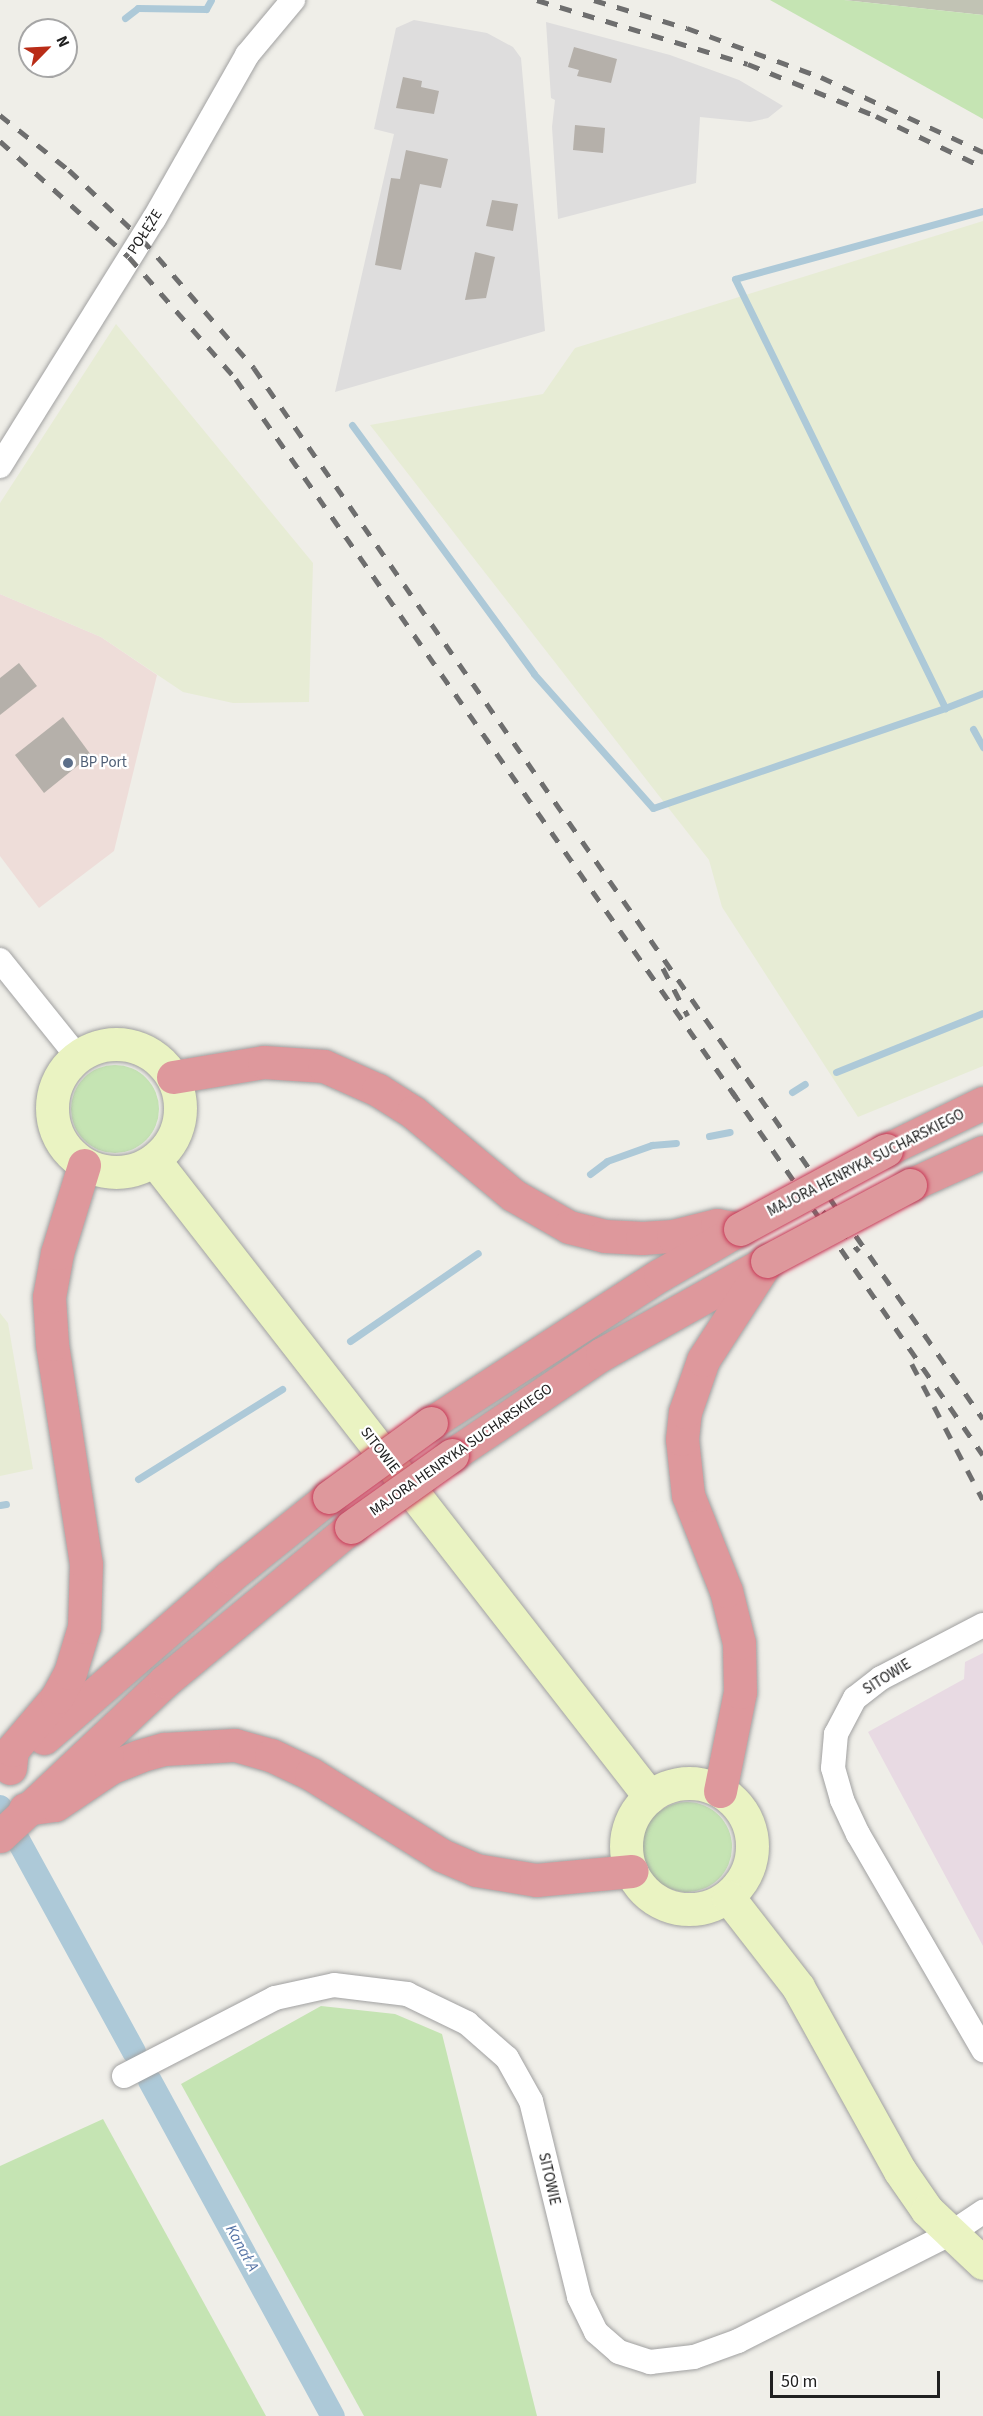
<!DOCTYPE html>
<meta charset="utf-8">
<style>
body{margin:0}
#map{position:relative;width:983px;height:2416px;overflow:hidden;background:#efeee8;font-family:"Source Sans 3",sans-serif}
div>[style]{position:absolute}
.residential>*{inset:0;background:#dedddd}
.commercial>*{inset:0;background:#eeddd9}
.industrial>*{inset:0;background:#e8dae3}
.construction>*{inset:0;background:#c1c3b4}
.farmland>*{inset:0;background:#e7ecd5}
.grass>*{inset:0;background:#c5e4b3}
.round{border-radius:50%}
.stream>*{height:7px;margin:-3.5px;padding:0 3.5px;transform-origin:3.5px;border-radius:3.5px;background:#adc9d8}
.canal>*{height:24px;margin:-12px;padding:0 12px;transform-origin:12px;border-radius:12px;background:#adc9d8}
.building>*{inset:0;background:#b5b0aa}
.roads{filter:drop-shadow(0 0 2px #a1a1a1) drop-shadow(0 0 2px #a1a1a1)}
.street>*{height:24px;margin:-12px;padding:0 12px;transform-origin:12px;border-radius:12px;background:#fff}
.secondary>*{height:33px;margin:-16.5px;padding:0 16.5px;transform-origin:16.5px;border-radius:16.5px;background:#eaf3c2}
.secondary>.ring{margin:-16.5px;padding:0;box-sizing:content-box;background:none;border:33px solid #eaf3c2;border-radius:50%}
.highway>*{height:33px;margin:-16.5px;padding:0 16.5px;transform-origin:16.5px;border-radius:16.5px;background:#de989c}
.rail>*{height:4.5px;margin-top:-2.25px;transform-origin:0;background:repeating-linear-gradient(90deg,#6e6e6e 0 12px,transparent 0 24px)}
.bridges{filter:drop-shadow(0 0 2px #c83a58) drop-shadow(0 0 2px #c83a58)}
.highway-bridge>*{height:33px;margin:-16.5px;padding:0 16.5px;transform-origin:16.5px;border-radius:16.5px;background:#de989c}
.dots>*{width:16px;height:16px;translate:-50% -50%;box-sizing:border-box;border:3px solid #fff;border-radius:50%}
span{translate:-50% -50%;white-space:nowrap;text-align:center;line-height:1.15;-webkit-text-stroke:4.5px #fff;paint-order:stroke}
.street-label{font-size:15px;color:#202020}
.service-label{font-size:15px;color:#4e5e75}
.left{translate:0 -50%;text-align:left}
.water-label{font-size:16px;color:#5674a6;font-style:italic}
.north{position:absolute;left:18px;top:18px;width:60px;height:60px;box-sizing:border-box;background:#fff;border:2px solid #a6a6a6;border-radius:50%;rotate:66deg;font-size:16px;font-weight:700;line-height:24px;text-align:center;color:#202020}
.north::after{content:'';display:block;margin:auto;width:21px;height:27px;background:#b92c17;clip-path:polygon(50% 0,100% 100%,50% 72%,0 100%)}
.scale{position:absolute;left:770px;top:2371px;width:170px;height:27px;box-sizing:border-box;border:3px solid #202020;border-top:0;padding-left:8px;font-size:18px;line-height:21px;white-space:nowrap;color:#202020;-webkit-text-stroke:4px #fff;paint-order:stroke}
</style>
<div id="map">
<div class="residential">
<i style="clip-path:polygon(414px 20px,487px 33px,513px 47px,521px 58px,545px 331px,335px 392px,394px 134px,374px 129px,396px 28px)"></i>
<i style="clip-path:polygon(546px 22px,670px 55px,739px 80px,783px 106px,768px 118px,750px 122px,700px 117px,696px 183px,558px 219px,552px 127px,555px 100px,551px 98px)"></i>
</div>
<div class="commercial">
<i style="clip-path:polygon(0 594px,101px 637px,157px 675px,114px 851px,39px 908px,0 856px)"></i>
</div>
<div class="industrial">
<i style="clip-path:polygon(983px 1653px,983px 1946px,868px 1732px,964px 1679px,965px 1662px)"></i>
</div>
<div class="construction">
<i style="clip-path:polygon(844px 0,983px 0,983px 15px)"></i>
</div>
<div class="farmland">
<i style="clip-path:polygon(983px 221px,983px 1066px,858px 1117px,722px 907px,709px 860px,370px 425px,543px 394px,575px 348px)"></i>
<i style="clip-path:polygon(116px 324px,313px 563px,309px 702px,233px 703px,183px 692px,101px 637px,0 594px,0 503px)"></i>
<i style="clip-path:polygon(0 1313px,8px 1323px,33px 1469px,0 1476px)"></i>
</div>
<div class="grass">
<i style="clip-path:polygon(770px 0,844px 0,983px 15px,983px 119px)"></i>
<i class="round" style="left:71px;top:1065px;width:88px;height:88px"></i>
<i class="round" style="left:642px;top:1802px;width:90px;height:90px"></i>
<i style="clip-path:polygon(321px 2006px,395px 2014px,442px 2034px,537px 2416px,364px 2416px,181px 2084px)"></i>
<i style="clip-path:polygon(103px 2119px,266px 2416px,0 2416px,0 2166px)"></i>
</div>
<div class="stream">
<i style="left:125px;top:18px;width:16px;rotate:-38deg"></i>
<i style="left:138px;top:8px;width:68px;rotate:0.8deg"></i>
<i style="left:206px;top:9px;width:10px;rotate:-61deg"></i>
<i style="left:983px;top:211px;width:257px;rotate:164.7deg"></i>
<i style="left:735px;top:279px;width:478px;rotate:63.9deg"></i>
<i style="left:945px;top:708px;width:41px;rotate:-21.5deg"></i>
<i style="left:352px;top:425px;width:308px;rotate:53.8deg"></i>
<i style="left:534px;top:674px;width:179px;rotate:48.4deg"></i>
<i style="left:653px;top:808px;width:309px;rotate:-18.9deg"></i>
<i style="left:973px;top:729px;width:21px;rotate:61deg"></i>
<i style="left:836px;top:1072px;width:158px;rotate:-21.9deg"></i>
<i style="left:792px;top:1092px;width:15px;rotate:-32deg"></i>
<i style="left:709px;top:1136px;width:21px;rotate:-11deg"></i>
<i style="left:590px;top:1174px;width:21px;rotate:-37deg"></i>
<i style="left:607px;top:1161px;width:48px;rotate:-19.6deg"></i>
<i style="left:652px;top:1145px;width:24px;rotate:-5deg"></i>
<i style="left:350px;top:1341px;width:155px;rotate:-34.5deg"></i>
<i style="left:138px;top:1479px;width:170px;rotate:-32deg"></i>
<i style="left:0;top:1505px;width:6px;rotate:-9deg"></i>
</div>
<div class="canal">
<i style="left:0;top:1807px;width:279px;rotate:61.3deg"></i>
<i style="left:150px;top:2081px;width:382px;rotate:61.4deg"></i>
</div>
<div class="building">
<i style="clip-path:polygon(574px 47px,617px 59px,611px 83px,577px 76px,579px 70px,568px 67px)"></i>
<i style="clip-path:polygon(403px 77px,422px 81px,421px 87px,439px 91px,434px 114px,396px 108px)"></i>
<i style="clip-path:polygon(575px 125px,605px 128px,603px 153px,573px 150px)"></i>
<i style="clip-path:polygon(406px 150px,448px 159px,441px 188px,420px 184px,401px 270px,375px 265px,391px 178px,400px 179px)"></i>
<i style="clip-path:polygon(492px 200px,518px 204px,513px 231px,486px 226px)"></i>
<i style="clip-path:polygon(475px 252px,495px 257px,486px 298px,465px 300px)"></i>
<i style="clip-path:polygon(19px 663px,37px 686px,0 715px,0 678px)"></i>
<i style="clip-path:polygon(63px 717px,91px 755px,44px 793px,15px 755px)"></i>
</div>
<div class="roads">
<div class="street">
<i style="left:0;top:466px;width:291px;rotate:-58.1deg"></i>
<i style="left:154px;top:219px;width:189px;rotate:-60.4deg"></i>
<i style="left:247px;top:55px;width:72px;rotate:-50.1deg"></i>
<i style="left:0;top:960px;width:123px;rotate:51.3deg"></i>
<i style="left:983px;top:1625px;width:115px;rotate:152.5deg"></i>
<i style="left:881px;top:1678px;width:33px;rotate:142deg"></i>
<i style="left:855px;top:1698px;width:41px;rotate:117.8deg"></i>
<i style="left:836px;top:1734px;width:34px;rotate:95deg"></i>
<i style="left:833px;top:1768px;width:33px;rotate:74deg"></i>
<i style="left:842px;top:1800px;width:38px;rotate:65deg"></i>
<i style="left:858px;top:1834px;width:250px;rotate:59.9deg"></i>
<i style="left:124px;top:2076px;width:170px;rotate:-27.3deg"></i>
<i style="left:275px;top:1998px;width:60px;rotate:-12.4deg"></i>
<i style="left:334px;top:1985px;width:74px;rotate:7deg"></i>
<i style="left:407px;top:1994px;width:67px;rotate:25.8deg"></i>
<i style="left:467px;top:2023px;width:53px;rotate:41.2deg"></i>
<i style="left:507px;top:2058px;width:49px;rotate:60.8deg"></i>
<i style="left:531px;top:2101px;width:202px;rotate:76.2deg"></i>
<i style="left:579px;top:2297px;width:39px;rotate:64deg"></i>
<i style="left:596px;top:2332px;width:30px;rotate:41deg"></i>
<i style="left:619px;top:2352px;width:33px;rotate:18deg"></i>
<i style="left:650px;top:2362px;width:44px;rotate:-6.5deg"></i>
<i style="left:694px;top:2357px;width:47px;rotate:-20deg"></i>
<i style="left:738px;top:2341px;width:237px;rotate:-26.8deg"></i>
<i style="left:950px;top:2234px;width:40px;rotate:-34deg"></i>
</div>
<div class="secondary">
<i class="ring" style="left:52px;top:1044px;width:95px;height:95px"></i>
<i style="left:154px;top:1160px;width:807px;rotate:52.09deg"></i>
<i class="ring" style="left:626px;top:1783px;width:93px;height:93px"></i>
<i style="left:728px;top:1897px;width:114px;rotate:52.1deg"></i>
<i style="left:798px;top:1987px;width:210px;rotate:61deg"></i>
<i style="left:900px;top:2171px;width:47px;rotate:55.3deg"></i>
<i style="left:927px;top:2210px;width:77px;rotate:43.4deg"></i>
</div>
<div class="highway">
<i style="left:173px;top:1077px;width:92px;rotate:-9.4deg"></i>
<i style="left:264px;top:1062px;width:60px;rotate:3.8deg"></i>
<i style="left:324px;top:1066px;width:59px;rotate:24deg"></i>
<i style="left:378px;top:1090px;width:41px;rotate:32.2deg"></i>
<i style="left:413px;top:1112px;width:130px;rotate:39.7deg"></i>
<i style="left:513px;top:1195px;width:64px;rotate:29.7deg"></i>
<i style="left:569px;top:1227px;width:37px;rotate:14deg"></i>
<i style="left:605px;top:1236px;width:37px;rotate:3deg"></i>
<i style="left:642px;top:1238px;width:31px;rotate:-4deg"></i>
<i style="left:673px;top:1236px;width:45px;rotate:-14deg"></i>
<i style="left:717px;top:1225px;width:23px;rotate:10deg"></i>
<i style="left:886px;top:1150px;width:108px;rotate:-25.9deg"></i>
<i style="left:910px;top:1185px;width:80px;rotate:-24.3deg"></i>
<i style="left:431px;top:1423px;width:273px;rotate:-32.9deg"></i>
<i style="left:660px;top:1275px;width:88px;rotate:-30.1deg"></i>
<i style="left:452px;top:1455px;width:181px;rotate:-34deg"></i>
<i style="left:602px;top:1354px;width:184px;rotate:-29.2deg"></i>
<i style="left:44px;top:1738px;width:245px;rotate:-41deg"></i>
<i style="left:229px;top:1577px;width:128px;rotate:-38.7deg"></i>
<i style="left:10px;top:1768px;width:18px;rotate:-84deg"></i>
<i style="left:12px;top:1750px;width:70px;rotate:-49.7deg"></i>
<i style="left:57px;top:1697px;width:27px;rotate:-62deg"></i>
<i style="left:70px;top:1673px;width:48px;rotate:-73.1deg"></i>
<i style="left:84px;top:1627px;width:63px;rotate:-88.2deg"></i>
<i style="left:86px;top:1564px;width:223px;rotate:-98.8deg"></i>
<i style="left:52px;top:1344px;width:47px;rotate:-93.7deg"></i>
<i style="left:49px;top:1297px;width:45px;rotate:-79.7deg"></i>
<i style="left:57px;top:1253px;width:92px;rotate:-72.9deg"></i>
<i style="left:720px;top:1791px;width:101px;rotate:-78.6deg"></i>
<i style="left:740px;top:1692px;width:49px;rotate:-91.2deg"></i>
<i style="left:739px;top:1643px;width:54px;rotate:-104deg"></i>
<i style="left:726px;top:1591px;width:103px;rotate:-111.6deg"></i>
<i style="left:688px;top:1495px;width:56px;rotate:-96.1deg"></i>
<i style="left:682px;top:1439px;width:27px;rotate:-84deg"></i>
<i style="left:685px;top:1412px;width:55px;rotate:-70.9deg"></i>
<i style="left:703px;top:1360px;width:118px;rotate:-57.1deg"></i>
<i style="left:25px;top:1809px;width:30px;rotate:-8deg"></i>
<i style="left:55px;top:1805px;width:66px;rotate:-33.9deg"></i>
<i style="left:110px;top:1768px;width:31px;rotate:-22deg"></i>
<i style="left:139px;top:1756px;width:26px;rotate:-16deg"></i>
<i style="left:164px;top:1749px;width:71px;rotate:-3.2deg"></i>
<i style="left:235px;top:1745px;width:37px;rotate:16deg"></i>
<i style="left:271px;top:1755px;width:44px;rotate:25.4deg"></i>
<i style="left:311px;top:1774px;width:153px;rotate:31.9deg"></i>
<i style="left:441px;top:1855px;width:38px;rotate:23deg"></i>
<i style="left:476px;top:1870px;width:61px;rotate:9.5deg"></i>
<i style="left:536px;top:1880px;width:96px;rotate:-5.4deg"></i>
<i style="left:0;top:1836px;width:226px;rotate:-43.2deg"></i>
<i style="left:165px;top:1681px;width:241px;rotate:-39.6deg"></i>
</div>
</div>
<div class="rail">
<i style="left:537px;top:0;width:220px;rotate:16.9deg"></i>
<i style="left:748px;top:64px;width:138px;rotate:22.1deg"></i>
<i style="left:876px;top:116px;width:119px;rotate:25.5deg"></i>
<i style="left:594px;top:0;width:97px;rotate:16.8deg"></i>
<i style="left:687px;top:28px;width:143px;rotate:20.1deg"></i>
<i style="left:821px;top:77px;width:179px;rotate:24.8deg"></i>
<i style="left:0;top:115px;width:88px;rotate:38.6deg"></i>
<i style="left:69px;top:170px;width:100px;rotate:43.4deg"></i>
<i style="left:142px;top:239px;width:171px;rotate:49deg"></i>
<i style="left:254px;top:368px;width:1279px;rotate:55.25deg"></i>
<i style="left:0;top:141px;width:173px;rotate:42deg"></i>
<i style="left:129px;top:257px;width:162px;rotate:48.7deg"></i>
<i style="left:236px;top:379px;width:875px;rotate:55.15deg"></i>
<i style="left:663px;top:968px;width:54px;rotate:62.5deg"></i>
<i style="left:732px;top:1091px;width:442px;rotate:55.4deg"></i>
<i style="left:823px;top:1211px;width:54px;rotate:48deg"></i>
<i style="left:912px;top:1364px;width:153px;rotate:62.4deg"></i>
</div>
<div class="bridges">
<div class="highway-bridge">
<i style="left:740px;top:1229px;width:166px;rotate:-28.4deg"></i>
<i style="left:767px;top:1261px;width:162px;rotate:-28deg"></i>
<i style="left:329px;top:1497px;width:126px;rotate:-36deg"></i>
<i style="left:351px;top:1527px;width:124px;rotate:-35.5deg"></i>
</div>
</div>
<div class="dots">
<i style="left:68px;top:763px;background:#5c6f8a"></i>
</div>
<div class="street-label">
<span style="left:145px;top:232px;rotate:-57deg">POŁĘŻE</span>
<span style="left:866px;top:1163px;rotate:-27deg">MAJORA HENRYKA SUCHARSKIEGO</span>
<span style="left:380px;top:1450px;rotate:52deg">SITOWIE</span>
<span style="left:461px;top:1450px;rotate:-35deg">MAJORA HENRYKA SUCHARSKIEGO</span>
<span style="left:887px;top:1677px;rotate:-32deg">SITOWIE</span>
<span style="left:549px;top:2179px;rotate:77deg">SITOWIE</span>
</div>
<div class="service-label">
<span class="left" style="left:80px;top:763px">BP Port</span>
</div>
<div class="water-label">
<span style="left:242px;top:2248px;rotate:61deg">Kanał A</span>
</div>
<div class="north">N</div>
<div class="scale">50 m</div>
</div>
